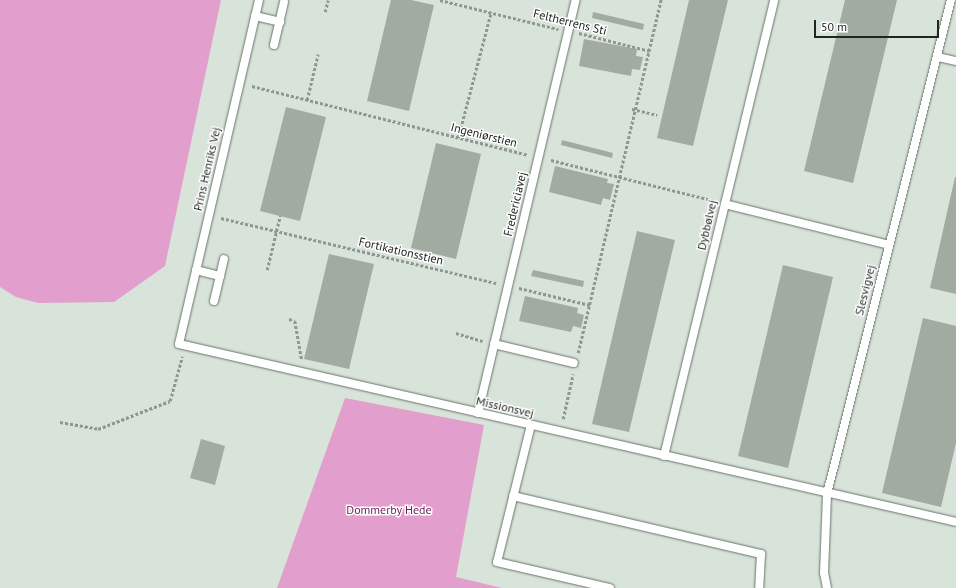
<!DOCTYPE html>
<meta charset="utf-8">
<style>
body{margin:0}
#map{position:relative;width:956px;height:588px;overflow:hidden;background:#d8e3d9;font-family:"PT Sans",sans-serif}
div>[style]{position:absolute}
.green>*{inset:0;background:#e29fcd}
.building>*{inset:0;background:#a1aba2}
.path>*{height:2.5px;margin-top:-1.25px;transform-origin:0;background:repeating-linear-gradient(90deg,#8f9790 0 3px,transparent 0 5px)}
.roads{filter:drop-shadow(0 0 1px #6a746b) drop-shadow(0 0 1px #6a746b)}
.lane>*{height:8px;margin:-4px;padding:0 4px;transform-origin:4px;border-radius:4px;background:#fff}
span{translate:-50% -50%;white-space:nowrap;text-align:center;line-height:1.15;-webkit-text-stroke:3px #fff;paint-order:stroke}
.street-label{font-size:12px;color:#212522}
.park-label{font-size:12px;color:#752162}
.scale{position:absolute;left:814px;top:20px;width:125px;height:18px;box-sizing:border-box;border:2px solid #212522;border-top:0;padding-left:5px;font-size:12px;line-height:14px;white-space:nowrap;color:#212522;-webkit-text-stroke:3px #fff;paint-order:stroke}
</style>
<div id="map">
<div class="green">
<i style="clip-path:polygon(0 0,221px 0,165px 266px,114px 302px,38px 303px,16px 297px,0 287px)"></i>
<i style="clip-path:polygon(345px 398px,484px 425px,456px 577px,502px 588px,277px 588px)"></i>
</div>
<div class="building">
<i style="clip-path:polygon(391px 0,411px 0,434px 5px,409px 111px,367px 101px)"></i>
<i style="clip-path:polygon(689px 0,728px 0,693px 146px,657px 138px)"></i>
<i style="clip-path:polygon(845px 0,897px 0,853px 183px,804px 171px)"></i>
<i style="clip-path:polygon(593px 12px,644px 24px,643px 30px,592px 18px)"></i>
<i style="clip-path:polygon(584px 39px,637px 49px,636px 56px,643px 57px,640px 70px,632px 69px,631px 76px,579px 66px)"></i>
<i style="clip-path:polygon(286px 107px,326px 117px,300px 221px,260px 211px)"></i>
<i style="clip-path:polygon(562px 140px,613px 153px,612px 158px,561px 145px)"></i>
<i style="clip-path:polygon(436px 143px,481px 154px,456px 259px,411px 248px)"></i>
<i style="clip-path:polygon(555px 166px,608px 179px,607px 183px,614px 184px,610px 200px,603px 198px,601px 205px,549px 192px)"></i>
<i style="clip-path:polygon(955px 177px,956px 177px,956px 294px,930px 288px)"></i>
<i style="clip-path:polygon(637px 231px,675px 240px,629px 432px,592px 424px)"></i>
<i style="clip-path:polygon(329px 254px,374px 264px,349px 369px,304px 359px)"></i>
<i style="clip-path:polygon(783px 265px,833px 277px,788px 468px,738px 456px)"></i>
<i style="clip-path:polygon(533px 270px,584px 281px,583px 287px,531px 276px)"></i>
<i style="clip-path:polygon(525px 296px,578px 308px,577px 313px,584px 315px,581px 328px,573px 326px,571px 332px,519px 321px)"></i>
<i style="clip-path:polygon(923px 318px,956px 326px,956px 443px,941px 507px,882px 493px)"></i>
<i style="clip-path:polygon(201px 439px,225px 446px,215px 485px,190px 478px)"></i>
</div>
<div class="path">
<i style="left:440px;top:0;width:122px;rotate:13.8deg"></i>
<i style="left:325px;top:12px;width:12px;rotate:-76deg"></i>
<i style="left:579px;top:33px;width:73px;rotate:14.2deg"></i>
<i style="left:252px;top:86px;width:284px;rotate:14deg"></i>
<i style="left:307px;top:100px;width:47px;rotate:-76.6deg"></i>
<i style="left:632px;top:109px;width:26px;rotate:13deg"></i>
<i style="left:458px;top:138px;width:130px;rotate:-75.3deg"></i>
<i style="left:551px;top:160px;width:169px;rotate:14deg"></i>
<i style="left:221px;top:218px;width:283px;rotate:13.3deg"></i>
<i style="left:267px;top:270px;width:56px;rotate:-76.5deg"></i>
<i style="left:519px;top:288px;width:73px;rotate:13.5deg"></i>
<i style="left:289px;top:319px;width:6px;rotate:18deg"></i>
<i style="left:295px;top:321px;width:40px;rotate:80deg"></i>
<i style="left:456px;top:333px;width:28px;rotate:17deg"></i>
<i style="left:578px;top:353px;width:363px;rotate:-76.8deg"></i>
<i style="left:563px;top:419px;width:46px;rotate:-77.5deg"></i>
<i style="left:60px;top:422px;width:39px;rotate:10deg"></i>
<i style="left:98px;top:429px;width:77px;rotate:-21.3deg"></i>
<i style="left:170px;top:401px;width:46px;rotate:-74.7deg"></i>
</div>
<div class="roads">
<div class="lane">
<i style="left:259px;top:0;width:353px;rotate:103.1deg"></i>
<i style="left:179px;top:344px;width:797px;rotate:12.9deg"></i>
<i style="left:255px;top:16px;width:26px;rotate:13deg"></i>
<i style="left:274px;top:45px;width:44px;rotate:-76.9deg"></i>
<i style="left:938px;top:57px;width:18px;rotate:13deg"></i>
<i style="left:725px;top:204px;width:169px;rotate:14deg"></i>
<i style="left:196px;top:270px;width:25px;rotate:14deg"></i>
<i style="left:214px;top:301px;width:43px;rotate:-76.6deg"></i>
<i style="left:494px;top:344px;width:82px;rotate:13.4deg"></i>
<i style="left:478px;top:413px;width:424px;rotate:-76.7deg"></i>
<i style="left:531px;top:425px;width:141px;rotate:103.9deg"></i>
<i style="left:497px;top:562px;width:116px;rotate:13deg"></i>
<i style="left:664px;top:456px;width:469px;rotate:-76.4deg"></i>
<i style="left:513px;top:496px;width:255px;rotate:13.2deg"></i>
<i style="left:761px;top:554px;width:34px;rotate:93deg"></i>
<i style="left:827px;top:588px;width:15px;rotate:-101deg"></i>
<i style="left:824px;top:573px;width:79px;rotate:-87.8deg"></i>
<i style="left:827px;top:494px;width:509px;rotate:-75.91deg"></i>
</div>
</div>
<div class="street-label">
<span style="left:570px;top:22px;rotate:14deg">Feltherrens Sti</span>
<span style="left:484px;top:135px;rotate:14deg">Ingeniørstien</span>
<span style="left:207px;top:169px;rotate:-77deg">Prins Henriks Vej</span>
<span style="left:515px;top:204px;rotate:-77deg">Fredericiavej</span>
<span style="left:707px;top:225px;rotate:-77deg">Dybbølvej</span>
<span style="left:401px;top:251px;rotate:13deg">Fortikationsstien</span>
<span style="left:865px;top:290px;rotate:-76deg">Slesvigvej</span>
<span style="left:505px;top:407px;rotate:13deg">Missionsvej</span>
</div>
<div class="park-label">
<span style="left:389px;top:510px">Dommerby Hede</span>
</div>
<div class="scale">50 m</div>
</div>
